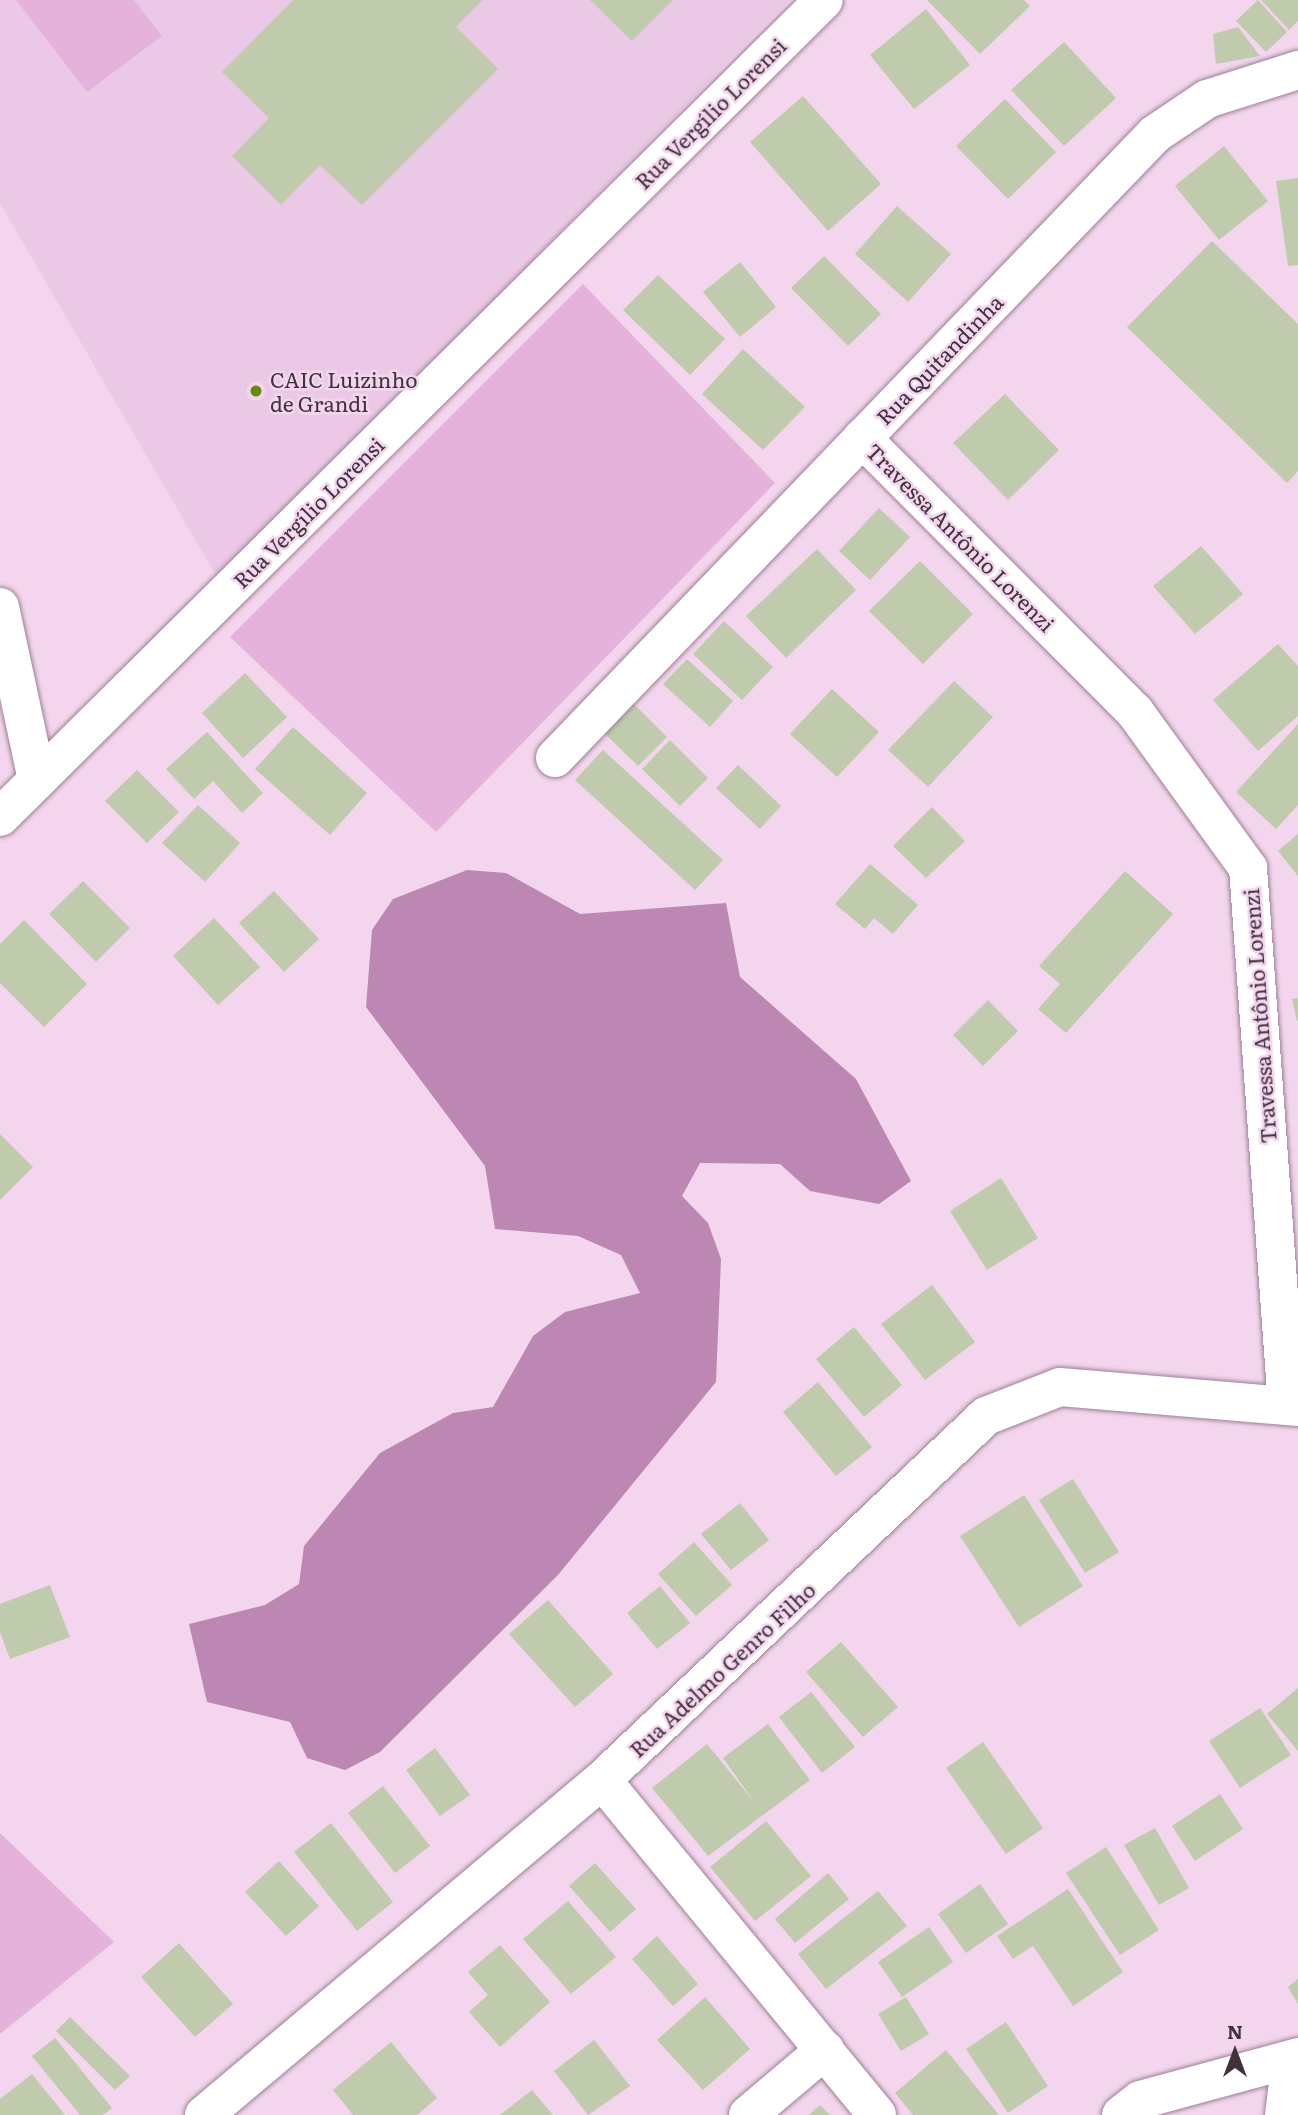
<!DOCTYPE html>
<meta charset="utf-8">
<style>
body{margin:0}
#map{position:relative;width:1298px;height:2115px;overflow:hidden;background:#f3d5ed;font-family:Literata,serif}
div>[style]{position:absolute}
.built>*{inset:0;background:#ebc8e5}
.green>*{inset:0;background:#e5b2db}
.forest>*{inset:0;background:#bc87b2}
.building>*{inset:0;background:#bfcbac}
.roads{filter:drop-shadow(0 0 2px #9c8197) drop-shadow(0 0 2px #9c8197)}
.street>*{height:38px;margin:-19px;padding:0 19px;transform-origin:19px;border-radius:19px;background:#fff}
.dots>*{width:19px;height:19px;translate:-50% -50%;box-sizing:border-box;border:4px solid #f3d5ed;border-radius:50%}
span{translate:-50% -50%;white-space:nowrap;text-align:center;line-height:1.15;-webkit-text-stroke:5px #f3d5ed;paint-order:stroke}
.street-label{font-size:21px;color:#3e323c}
.poi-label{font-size:21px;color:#3e323c}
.left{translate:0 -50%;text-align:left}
.north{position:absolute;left:1200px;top:2017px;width:70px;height:70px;-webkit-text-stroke:5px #f3d5ed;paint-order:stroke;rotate:0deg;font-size:19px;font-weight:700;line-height:28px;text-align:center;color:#3e323c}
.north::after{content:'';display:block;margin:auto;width:24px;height:32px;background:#3e323c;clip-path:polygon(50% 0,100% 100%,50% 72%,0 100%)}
</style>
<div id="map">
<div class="built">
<i style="clip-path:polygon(0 0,789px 0,218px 579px,0 203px)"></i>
</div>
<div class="green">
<i style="clip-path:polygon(16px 0,134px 0,162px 36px,87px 92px)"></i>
<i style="clip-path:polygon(583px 284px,775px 483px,436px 832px,230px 637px)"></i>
<i style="clip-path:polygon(0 1833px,114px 1942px,0 2034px)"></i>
</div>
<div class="forest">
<i style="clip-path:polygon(467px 870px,506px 873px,580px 914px,726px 903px,740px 977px,856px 1079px,911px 1181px,879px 1204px,810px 1191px,780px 1164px,700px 1163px,682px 1196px,708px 1223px,721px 1259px,716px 1382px,558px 1575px,380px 1752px,345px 1770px,307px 1758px,290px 1722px,207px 1702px,189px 1624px,265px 1605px,299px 1584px,304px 1546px,380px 1453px,453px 1413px,493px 1407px,533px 1336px,565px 1312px,640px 1293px,621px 1255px,578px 1236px,495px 1229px,485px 1166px,366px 1007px,372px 930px,393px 899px)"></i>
</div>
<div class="building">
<i style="clip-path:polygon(293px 0,483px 0,456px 27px,498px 69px,362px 205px,320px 165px,281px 205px,232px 156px,269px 118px,222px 72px)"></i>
<i style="clip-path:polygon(590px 0,673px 0,632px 41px)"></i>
<i style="clip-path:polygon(927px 0,1024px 0,1030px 6px,980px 54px)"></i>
<i style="clip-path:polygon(1258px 0,1287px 32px,1266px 52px,1236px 21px)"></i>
<i style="clip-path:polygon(1261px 0,1298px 0,1298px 21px,1289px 30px)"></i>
<i style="clip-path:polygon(926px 9px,970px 65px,914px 109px,870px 55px)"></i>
<i style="clip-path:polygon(1238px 27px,1260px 56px,1216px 64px,1213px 34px)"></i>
<i style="clip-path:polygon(1064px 42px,1116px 98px,1064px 146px,1011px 90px)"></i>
<i style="clip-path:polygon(803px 96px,881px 184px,828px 231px,750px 142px)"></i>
<i style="clip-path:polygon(1005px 99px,1056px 152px,1008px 199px,956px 146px)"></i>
<i style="clip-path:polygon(1224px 146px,1268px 201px,1219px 240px,1175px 186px)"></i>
<i style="clip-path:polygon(1298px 178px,1298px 265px,1288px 266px,1276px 181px)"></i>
<i style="clip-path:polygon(897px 206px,951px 254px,908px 302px,855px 254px)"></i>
<i style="clip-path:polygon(1212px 241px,1298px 324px,1298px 471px,1287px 483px,1127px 327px)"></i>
<i style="clip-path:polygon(824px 256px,881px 314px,848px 346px,791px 288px)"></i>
<i style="clip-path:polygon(740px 262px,776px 307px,740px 337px,703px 292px)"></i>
<i style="clip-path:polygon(658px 275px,725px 339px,690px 375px,623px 310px)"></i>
<i style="clip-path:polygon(743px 349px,805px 407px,763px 450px,702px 394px)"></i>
<i style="clip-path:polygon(1005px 394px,1059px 450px,1008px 500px,953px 443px)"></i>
<i style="clip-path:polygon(879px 508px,910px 537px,870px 580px,839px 551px)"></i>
<i style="clip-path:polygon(1201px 546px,1243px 594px,1195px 634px,1153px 586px)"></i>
<i style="clip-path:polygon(817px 549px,856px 590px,786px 658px,746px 616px)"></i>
<i style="clip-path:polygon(920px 561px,973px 614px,923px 664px,869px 611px)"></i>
<i style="clip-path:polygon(724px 621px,773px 667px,742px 700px,693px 654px)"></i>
<i style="clip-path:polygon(1278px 644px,1298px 666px,1298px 716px,1258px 751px,1213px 700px)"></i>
<i style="clip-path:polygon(687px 659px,733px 701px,710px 727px,663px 684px)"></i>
<i style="clip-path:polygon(245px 673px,287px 717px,243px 758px,202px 713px)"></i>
<i style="clip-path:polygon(954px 681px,993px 717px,928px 787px,888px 750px)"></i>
<i style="clip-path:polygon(832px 689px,879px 732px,837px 777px,790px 734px)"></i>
<i style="clip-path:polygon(630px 700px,667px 737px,638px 766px,600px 729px)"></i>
<i style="clip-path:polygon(1298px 724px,1298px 805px,1276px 829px,1236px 792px)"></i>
<i style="clip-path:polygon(293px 727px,367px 793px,330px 835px,255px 769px)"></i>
<i style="clip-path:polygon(207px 732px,263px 793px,242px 813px,213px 781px,194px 799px,166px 769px)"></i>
<i style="clip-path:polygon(670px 740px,708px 778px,680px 806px,642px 769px)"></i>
<i style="clip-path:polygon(603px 750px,723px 860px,695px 890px,575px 780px)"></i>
<i style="clip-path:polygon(738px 765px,781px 806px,760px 829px,716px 788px)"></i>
<i style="clip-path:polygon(137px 770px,179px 812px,147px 843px,105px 801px)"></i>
<i style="clip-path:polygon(198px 805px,240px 843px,205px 882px,162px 843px)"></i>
<i style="clip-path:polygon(932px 807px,965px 841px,926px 878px,893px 846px)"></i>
<i style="clip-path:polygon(1298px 834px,1298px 876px,1278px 851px)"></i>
<i style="clip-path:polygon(870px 864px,918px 905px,893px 934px,874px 918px,865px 929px,835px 904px)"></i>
<i style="clip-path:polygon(1125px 871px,1173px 914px,1066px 1033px,1038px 1009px,1060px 984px,1039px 966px)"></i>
<i style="clip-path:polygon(83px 881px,130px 928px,96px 962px,49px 914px)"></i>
<i style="clip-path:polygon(274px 891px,319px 939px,284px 972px,239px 923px)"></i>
<i style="clip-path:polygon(214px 918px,260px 967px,218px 1005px,173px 956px)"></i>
<i style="clip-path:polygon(24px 920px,87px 984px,44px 1027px,0 983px,0 944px)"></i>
<i style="clip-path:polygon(1298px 998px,1298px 1021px,1297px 1021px,1292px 999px)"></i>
<i style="clip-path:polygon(988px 1000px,1018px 1031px,983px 1066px,953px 1035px)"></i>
<i style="clip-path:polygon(0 1134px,33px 1167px,0 1200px)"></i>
<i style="clip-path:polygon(1001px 1178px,1038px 1238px,987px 1270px,950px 1211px)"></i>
<i style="clip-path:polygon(932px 1285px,975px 1342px,925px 1380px,881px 1324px)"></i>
<i style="clip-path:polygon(854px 1327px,902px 1385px,864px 1417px,816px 1359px)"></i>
<i style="clip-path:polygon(818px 1382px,872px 1447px,836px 1476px,783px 1412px)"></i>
<i style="clip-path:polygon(1073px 1479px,1119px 1552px,1085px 1573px,1039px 1500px)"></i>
<i style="clip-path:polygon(1024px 1495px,1083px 1586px,1019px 1627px,960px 1536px)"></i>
<i style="clip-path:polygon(740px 1503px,769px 1540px,731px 1570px,701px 1534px)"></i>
<i style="clip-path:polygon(694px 1542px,732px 1585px,696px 1616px,658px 1574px)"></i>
<i style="clip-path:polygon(50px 1585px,70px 1637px,10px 1659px,0 1632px,0 1604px)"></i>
<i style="clip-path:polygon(660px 1586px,690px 1623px,657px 1649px,627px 1613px)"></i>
<i style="clip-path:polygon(548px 1600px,613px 1674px,575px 1707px,509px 1634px)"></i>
<i style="clip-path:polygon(841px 1642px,898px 1707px,863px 1737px,806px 1672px)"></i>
<i style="clip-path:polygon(1298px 1688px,1298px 1751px,1267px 1714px)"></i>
<i style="clip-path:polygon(811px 1692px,855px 1747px,822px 1773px,779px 1717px)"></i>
<i style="clip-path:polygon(1260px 1708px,1291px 1755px,1240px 1788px,1209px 1741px)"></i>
<i style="clip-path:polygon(768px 1724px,810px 1780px,708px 1856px,652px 1788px,707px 1744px,755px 1803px,723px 1758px)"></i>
<i style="clip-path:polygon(983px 1742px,1043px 1828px,1006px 1854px,946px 1768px)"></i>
<i style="clip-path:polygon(435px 1748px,470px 1795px,440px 1816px,406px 1770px)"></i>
<i style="clip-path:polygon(383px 1786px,430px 1846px,395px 1873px,348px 1813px)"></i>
<i style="clip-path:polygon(1220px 1794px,1243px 1829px,1195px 1861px,1172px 1826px)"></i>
<i style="clip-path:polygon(766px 1821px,811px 1876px,755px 1921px,710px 1867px)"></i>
<i style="clip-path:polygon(331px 1823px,393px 1902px,357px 1931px,294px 1852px)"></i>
<i style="clip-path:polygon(1155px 1828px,1189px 1888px,1159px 1905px,1124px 1845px)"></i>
<i style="clip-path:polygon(1106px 1847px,1159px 1930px,1120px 1955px,1066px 1873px)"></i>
<i style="clip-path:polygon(279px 1861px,319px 1906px,286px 1936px,245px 1892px)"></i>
<i style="clip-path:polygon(595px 1863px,636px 1909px,610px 1932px,569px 1886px)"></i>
<i style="clip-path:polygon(828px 1873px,849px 1899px,795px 1943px,775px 1919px)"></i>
<i style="clip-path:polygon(980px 1884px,1008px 1924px,966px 1953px,938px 1914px)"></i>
<i style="clip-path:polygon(1068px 1889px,1123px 1972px,1073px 2006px,1033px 1946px,1013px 1959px,997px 1936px)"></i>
<i style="clip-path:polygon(878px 1891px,907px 1926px,826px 1989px,798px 1954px)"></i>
<i style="clip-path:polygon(568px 1901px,616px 1957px,571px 1994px,523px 1939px)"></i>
<i style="clip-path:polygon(929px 1927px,953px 1962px,902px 1997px,878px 1962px)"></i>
<i style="clip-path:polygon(657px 1936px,698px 1984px,673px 2006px,632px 1959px)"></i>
<i style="clip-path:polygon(179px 1943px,233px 2004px,195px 2037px,141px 1977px)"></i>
<i style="clip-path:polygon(500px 1945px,550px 2002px,500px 2047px,469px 2012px,488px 1995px,468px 1972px)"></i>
<i style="clip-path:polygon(1298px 1979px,1298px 2004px,1288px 1987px)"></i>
<i style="clip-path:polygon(705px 1997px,750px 2049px,703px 2090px,657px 2040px)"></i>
<i style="clip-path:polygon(906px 1997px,929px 2034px,901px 2051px,878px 2014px)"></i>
<i style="clip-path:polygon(70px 2017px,130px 2076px,115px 2090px,56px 2031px)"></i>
<i style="clip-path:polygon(1006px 2022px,1048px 2086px,1008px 2113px,966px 2049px)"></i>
<i style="clip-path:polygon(55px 2038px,112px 2108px,103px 2115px,80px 2115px,32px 2056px)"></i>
<i style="clip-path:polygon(594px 2040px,630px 2086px,588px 2115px,554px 2071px)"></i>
<i style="clip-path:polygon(391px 2042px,437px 2098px,417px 2115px,353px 2115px,333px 2090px)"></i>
<i style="clip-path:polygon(946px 2050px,999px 2115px,913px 2115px,895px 2093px)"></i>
<i style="clip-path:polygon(32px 2074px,65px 2115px,0 2115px,0 2099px)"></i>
<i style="clip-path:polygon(532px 2090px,553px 2115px,500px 2115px)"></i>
<i style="clip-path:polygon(820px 2105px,830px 2115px,809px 2115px)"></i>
</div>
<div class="roads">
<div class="street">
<i style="left:862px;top:438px;width:387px;rotate:45.1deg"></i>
<i style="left:1135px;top:712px;width:193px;rotate:54.1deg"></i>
<i style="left:1248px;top:868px;width:539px;rotate:85.85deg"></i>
<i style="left:0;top:607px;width:177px;rotate:77.9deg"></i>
<i style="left:555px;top:758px;width:866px;rotate:-46.12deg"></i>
<i style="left:1155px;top:134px;width:63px;rotate:-33.9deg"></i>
<i style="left:1207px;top:99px;width:96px;rotate:-17.7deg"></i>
<i style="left:0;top:817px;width:1160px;rotate:-44.76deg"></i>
<i style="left:602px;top:1780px;width:433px;rotate:50.6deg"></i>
<i style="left:204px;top:2115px;width:520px;rotate:-40.09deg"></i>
<i style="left:602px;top:1780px;width:529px;rotate:-43.47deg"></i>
<i style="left:986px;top:1416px;width:79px;rotate:-21.4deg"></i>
<i style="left:1060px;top:1387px;width:239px;rotate:4.8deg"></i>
<i style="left:748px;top:2115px;width:101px;rotate:-40.2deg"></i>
<i style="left:1121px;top:2115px;width:24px;rotate:-38deg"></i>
<i style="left:1140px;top:2100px;width:164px;rotate:-15.2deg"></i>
<i style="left:1284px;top:2115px;width:56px;rotate:-82.9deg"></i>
</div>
</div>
<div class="dots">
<i style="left:256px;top:391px;background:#678909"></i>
</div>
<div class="street-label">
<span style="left:710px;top:113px;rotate:-45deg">Rua Vergílio Lorensi</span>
<span style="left:939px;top:359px;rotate:-46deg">Rua Quitandinha</span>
<span style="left:308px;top:512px;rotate:-45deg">Rua Vergílio Lorensi</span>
<span style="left:961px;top:537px;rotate:45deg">Travessa Antônio Lorenzi</span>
<span style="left:1259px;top:1016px;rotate:-94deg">Travessa Antônio Lorenzi</span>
<span style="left:722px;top:1669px;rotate:-43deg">Rua Adelmo Genro Filho</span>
</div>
<div class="poi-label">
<span class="left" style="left:270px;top:391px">CAIC Luizinho<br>de Grandi</span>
</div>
<div class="north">N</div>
</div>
